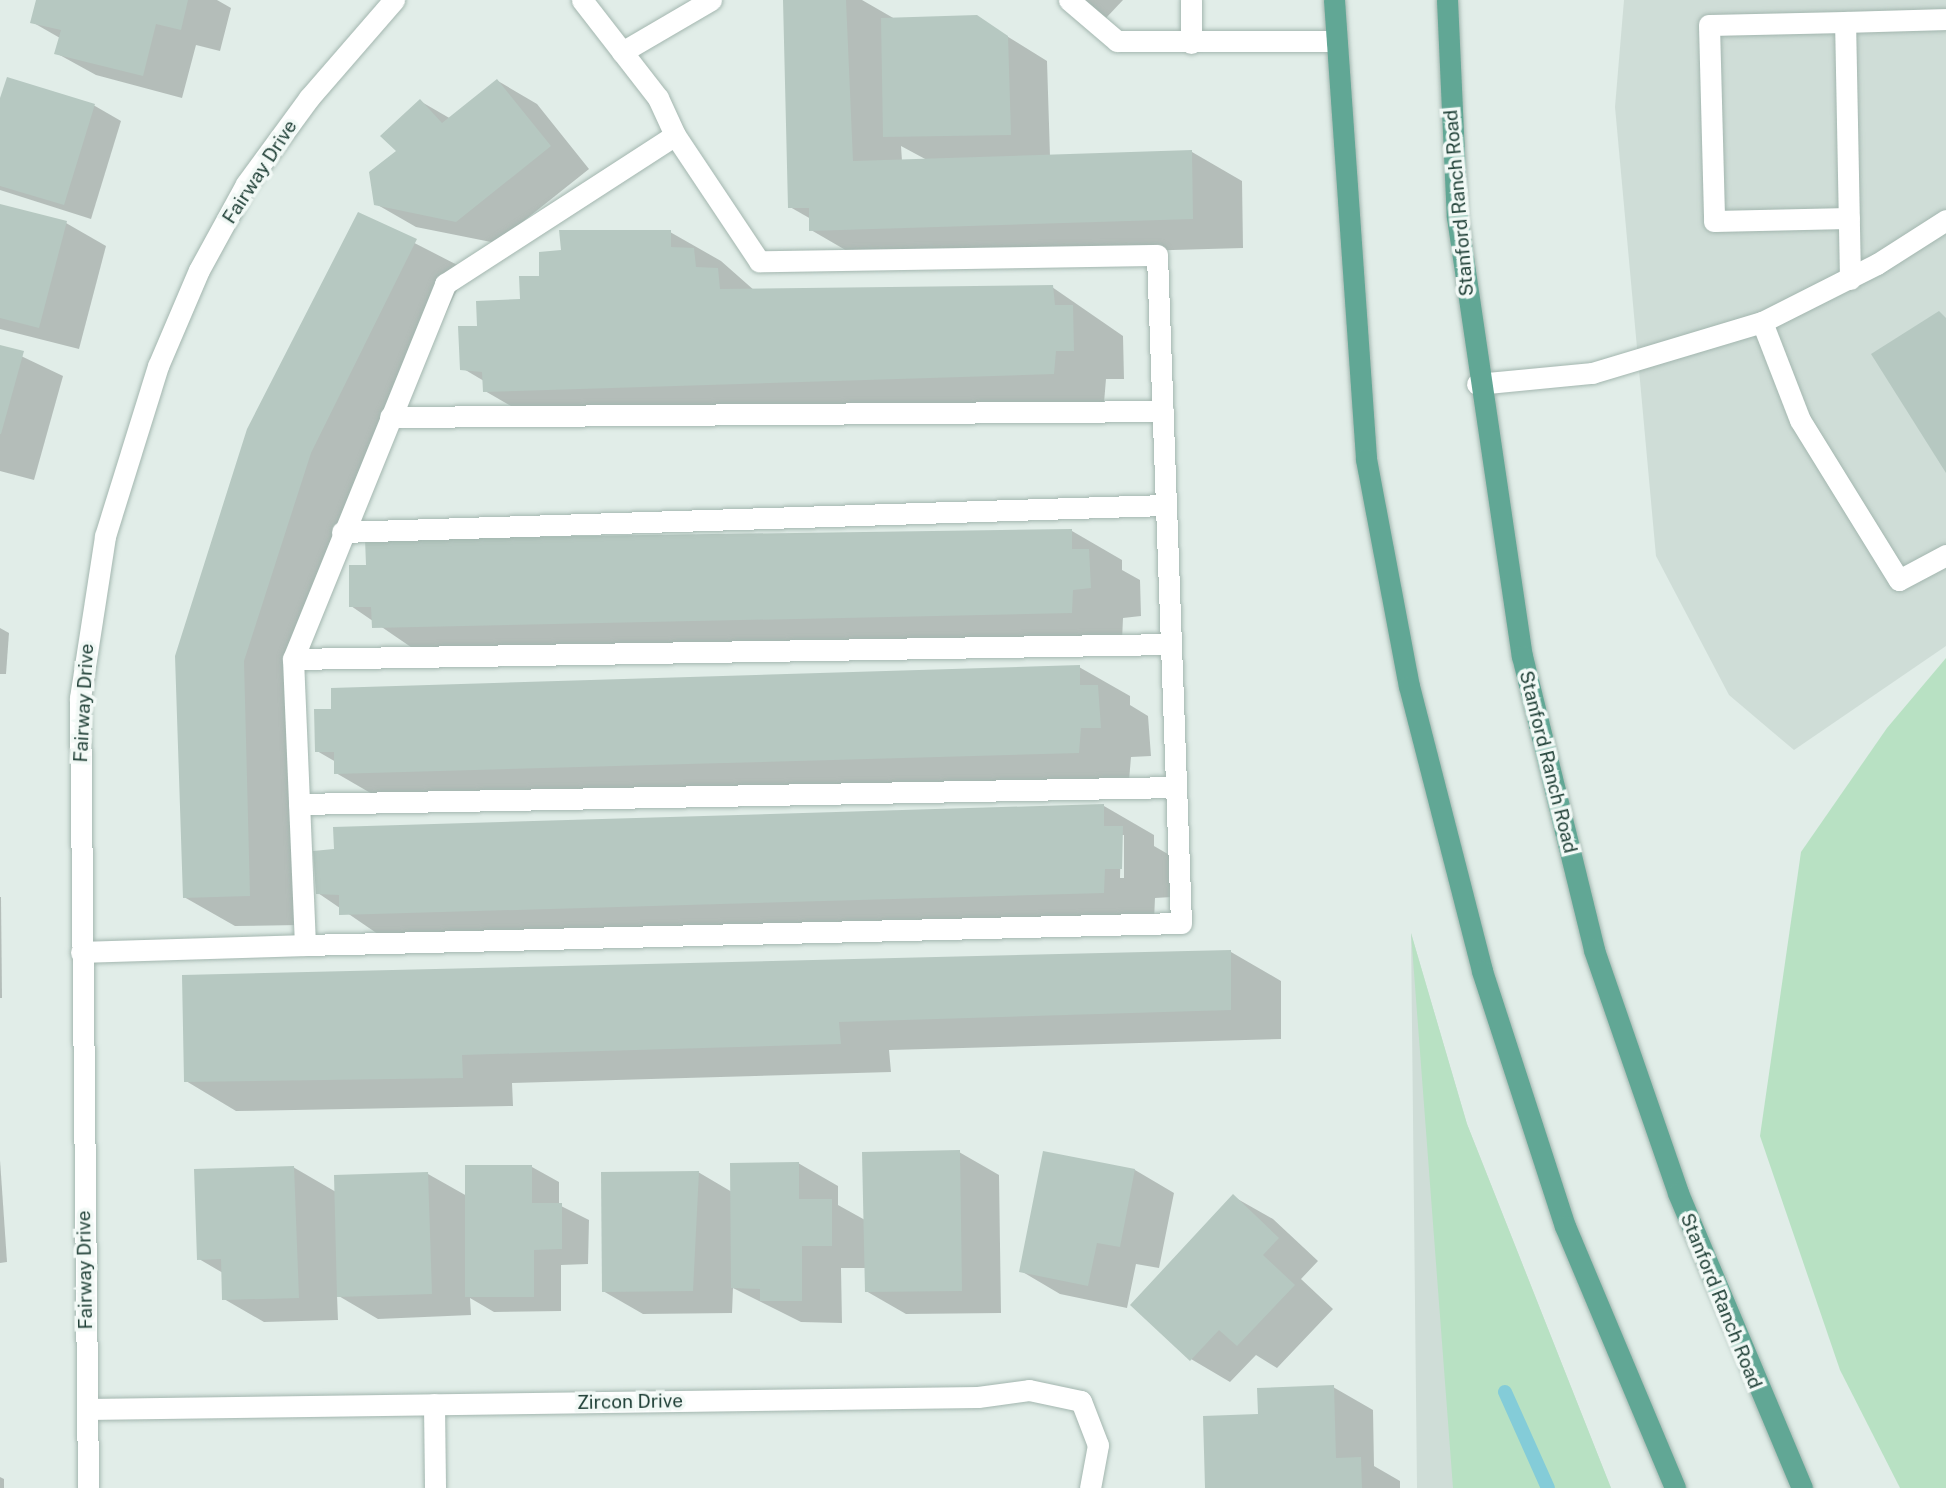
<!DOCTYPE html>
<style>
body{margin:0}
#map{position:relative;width:1946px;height:1488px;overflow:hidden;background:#e1ede8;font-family:"Public Sans",sans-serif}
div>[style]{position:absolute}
.built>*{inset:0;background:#cfddd7}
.green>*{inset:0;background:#b8e1c3}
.shadow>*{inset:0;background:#0003}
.stream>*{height:14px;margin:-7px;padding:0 7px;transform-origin:7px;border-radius:7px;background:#84ccd8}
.building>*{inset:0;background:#b6c8c1}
.roads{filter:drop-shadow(0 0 2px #a3b6af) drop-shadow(0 0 2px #a3b6af)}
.minor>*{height:21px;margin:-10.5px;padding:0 10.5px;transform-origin:10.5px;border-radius:10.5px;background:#fff}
.major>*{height:21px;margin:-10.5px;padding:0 10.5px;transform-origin:10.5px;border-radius:10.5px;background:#61a795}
span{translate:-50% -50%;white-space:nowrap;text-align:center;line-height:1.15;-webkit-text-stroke:7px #f2f9f6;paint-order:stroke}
.street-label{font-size:19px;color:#204037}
</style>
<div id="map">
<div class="built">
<i style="clip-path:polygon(1624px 0,1946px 0,1946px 646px,1794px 750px,1729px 695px,1656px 556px,1615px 107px)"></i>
<i style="clip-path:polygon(1411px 933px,1467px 1124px,1611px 1488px,1417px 1488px)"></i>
</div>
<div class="green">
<i style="clip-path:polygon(1946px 658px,1946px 1488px,1900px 1488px,1840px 1370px,1760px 1136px,1801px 852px,1887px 728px)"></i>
<i style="clip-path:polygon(1411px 933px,1467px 1124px,1611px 1488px,1453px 1488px)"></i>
</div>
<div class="shadow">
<i style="clip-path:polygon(38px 0,217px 0,231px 8px,220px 51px,196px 45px,182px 98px,96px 75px,56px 53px,60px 38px,32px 22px)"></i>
<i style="clip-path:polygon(evenodd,785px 0,862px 0,895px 19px,976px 17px,1047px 61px,1050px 156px,1192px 152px,1242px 181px,1243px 248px,861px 259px,811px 230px,811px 219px,790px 207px,785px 0,901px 146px,927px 160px,902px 161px,901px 146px)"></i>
<i style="clip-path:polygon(1077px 0,1123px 0,1106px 18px)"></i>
<i style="clip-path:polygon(8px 79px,95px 106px,121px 121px,91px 219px,0 190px,0 104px)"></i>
<i style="clip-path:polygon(498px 81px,537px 104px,589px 169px,496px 243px,416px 227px,376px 204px,420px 101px,451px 119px)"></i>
<i style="clip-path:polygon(0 212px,66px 223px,106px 246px,79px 349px,0 329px)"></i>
<i style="clip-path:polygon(358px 214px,467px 270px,362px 483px,294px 691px,300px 925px,235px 926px,184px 897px,177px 656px)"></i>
<i style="clip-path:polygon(670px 232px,721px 261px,755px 291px,1052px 287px,1123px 336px,1124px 379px,1106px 379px,1104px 403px,535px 420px,485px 391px,484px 381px,462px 368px,478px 328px,521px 300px,541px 277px)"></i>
<i style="clip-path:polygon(0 346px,63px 376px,34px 480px,0 471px)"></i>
<i style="clip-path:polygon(1072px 531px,1122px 560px,1122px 570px,1140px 580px,1141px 616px,1123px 618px,1122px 641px,424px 656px,351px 606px)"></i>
<i style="clip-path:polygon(0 628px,9px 633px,6px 674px,0 674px)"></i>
<i style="clip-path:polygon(1079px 667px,1130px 696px,1130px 705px,1148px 716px,1151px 756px,1131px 757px,1129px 781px,386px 802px,336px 773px,336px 762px,317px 751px)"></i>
<i style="clip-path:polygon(evenodd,1104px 806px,1154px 835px,1154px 846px,1173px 857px,1172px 897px,1155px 898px,1154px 921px,391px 943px,318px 893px,1104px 806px,1121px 835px,1124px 835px,1124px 878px,1120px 878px,1121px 835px)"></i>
<i style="clip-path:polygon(0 897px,1px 897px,2px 998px,0 998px)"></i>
<i style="clip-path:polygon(1231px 952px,1281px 981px,1281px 1039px,889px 1050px,891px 1072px,512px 1083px,513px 1106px,236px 1111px,186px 1081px)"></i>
<i style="clip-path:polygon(959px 1152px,999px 1175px,1001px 1313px,906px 1314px,866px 1291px,866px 1268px,841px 1268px,842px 1323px,801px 1322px,733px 1288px,732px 1313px,643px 1314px,603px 1291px,698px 1172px,732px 1192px,798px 1163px,838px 1186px,838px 1205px,865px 1220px)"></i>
<i style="clip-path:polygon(1045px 1153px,1135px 1170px,1174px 1193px,1159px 1268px,1136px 1264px,1127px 1308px,1060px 1294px,1021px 1271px)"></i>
<i style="clip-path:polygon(0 1160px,7px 1262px,0 1263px)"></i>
<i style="clip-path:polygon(293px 1167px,336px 1192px,428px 1174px,467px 1196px,532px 1167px,559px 1182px,559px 1205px,589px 1220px,588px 1264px,561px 1265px,561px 1311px,494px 1312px,470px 1298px,471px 1315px,378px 1319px,337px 1295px,338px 1320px,264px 1322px,224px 1299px,223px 1273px,199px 1259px)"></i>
<i style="clip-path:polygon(1234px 1197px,1273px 1219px,1318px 1261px,1301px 1279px,1333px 1309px,1277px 1368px,1256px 1355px,1230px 1382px,1191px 1359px)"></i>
<i style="clip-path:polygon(1333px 1387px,1373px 1410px,1374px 1466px,1400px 1481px,1400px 1488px,1207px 1488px,1260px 1416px)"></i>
<i style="clip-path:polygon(0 1477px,4px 1479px,4px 1488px,0 1488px)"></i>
</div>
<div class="stream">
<i style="left:1505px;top:1392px;width:105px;rotate:65.9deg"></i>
</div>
<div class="building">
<i style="clip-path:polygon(36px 0,188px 0,181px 30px,156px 24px,143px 76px,54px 54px,61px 30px,30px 23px)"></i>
<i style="clip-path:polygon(783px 0,846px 0,853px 161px,1192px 150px,1193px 219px,809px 231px,809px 208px,788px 208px)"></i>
<i style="clip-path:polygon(977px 15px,1008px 36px,1011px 135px,883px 137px,881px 18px)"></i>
<i style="clip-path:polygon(7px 77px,95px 104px,64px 205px,0 186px,0 98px)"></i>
<i style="clip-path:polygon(497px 79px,551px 146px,456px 222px,374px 205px,369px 172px,396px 151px,380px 136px,420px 99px,442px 123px)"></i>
<i style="clip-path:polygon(0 204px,67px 221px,39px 328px,0 318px)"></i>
<i style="clip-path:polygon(358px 212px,417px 239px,311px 453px,244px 661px,250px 896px,183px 898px,175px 656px,247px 429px)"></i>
<i style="clip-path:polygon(559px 230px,671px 230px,671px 247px,694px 248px,696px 267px,718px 268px,720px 289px,1053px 285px,1055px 305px,1073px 305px,1074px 351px,1056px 351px,1054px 374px,483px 392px,482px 372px,460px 370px,458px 326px,477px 326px,476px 301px,520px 299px,519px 276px,539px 276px,539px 252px,561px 250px)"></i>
<i style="clip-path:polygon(1939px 311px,1946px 318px,1946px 473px,1871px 354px)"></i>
<i style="clip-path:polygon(0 345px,24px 351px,1px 434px,0 434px)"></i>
<i style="clip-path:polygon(1072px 529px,1072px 549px,1089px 549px,1091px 588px,1073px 590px,1072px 613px,372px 628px,371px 607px,349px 607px,349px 565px,366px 565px,365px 539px)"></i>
<i style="clip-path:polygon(1080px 665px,1080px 685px,1098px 685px,1101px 728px,1081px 728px,1079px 753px,334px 774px,334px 752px,315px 752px,314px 709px,331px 709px,331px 688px)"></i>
<i style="clip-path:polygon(1104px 804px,1104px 826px,1123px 826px,1122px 869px,1105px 869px,1104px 893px,339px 915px,339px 895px,316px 894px,313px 851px,334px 849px,333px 827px)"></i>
<i style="clip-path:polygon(1231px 950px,1231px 1010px,839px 1022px,841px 1044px,462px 1055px,463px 1078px,184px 1082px,182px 975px)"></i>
<i style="clip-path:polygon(960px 1150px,962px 1291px,865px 1292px,862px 1152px)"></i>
<i style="clip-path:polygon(1043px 1151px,1135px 1169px,1120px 1247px,1097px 1243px,1088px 1286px,1019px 1272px)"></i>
<i style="clip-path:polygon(799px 1162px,799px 1199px,832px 1199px,832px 1246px,802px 1246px,802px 1301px,760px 1301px,760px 1289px,731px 1288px,730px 1163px)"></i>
<i style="clip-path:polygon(465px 1165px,532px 1165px,532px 1203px,562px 1203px,562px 1249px,534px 1250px,534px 1297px,465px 1297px)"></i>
<i style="clip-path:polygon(294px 1166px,299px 1298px,222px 1300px,221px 1259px,197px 1260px,194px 1169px)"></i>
<i style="clip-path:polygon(699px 1171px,693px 1291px,602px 1292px,601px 1172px)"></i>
<i style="clip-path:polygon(428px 1172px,432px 1294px,337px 1297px,334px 1175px)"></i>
<i style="clip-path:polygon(1233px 1194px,1279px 1238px,1263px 1255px,1295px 1285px,1237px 1346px,1219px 1330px,1190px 1361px,1130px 1305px)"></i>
<i style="clip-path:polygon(1334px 1385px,1336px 1458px,1361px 1457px,1362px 1488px,1205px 1488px,1203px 1416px,1258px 1414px,1257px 1388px)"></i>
</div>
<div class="roads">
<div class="minor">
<i style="left:1069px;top:0;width:63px;rotate:40.5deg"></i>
<i style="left:1117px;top:41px;width:218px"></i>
<i style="left:1191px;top:0;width:43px;rotate:90deg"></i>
<i style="left:1845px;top:22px;width:136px;rotate:178.7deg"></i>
<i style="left:1709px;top:25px;width:196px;rotate:88.5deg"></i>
<i style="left:1714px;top:221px;width:135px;rotate:-1.3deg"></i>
<i style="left:622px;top:52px;width:103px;rotate:-30.3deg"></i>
<i style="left:1850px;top:279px;width:257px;rotate:-91.1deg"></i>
<i style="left:1845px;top:22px;width:101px;rotate:-1.7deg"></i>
<i style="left:1762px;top:322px;width:105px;rotate:68.8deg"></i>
<i style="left:1800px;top:420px;width:188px;rotate:58.3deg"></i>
<i style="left:1899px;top:580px;width:53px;rotate:-28deg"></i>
<i style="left:1477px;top:384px;width:116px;rotate:-5.5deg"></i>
<i style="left:1592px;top:373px;width:177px;rotate:-16.7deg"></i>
<i style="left:1762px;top:322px;width:129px;rotate:-26.8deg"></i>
<i style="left:1877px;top:264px;width:82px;rotate:-32.5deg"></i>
<i style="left:390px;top:417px;width:773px;rotate:-0.44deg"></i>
<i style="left:342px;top:532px;width:824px;rotate:-1.88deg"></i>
<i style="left:293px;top:659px;width:878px;rotate:-0.98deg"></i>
<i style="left:299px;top:804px;width:877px;rotate:-1.11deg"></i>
<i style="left:305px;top:945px;width:876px;rotate:-1.44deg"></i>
<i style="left:1181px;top:923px;width:668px;rotate:-92.06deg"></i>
<i style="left:1157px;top:255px;width:398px;rotate:179.1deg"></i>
<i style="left:759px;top:261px;width:151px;rotate:-123.7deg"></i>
<i style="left:81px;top:952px;width:224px;rotate:-1.8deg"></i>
<i style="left:305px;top:945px;width:286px;rotate:-92.4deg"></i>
<i style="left:293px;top:659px;width:405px;rotate:-67.9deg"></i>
<i style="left:445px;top:284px;width:274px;rotate:-32.9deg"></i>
<i style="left:675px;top:135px;width:41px;rotate:-114.7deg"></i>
<i style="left:658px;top:98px;width:124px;rotate:-127.8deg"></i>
<i style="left:434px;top:1404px;width:84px;rotate:89.3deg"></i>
<i style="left:87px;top:1409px;width:891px;rotate:-0.77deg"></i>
<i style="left:978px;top:1397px;width:51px;rotate:-7.8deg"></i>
<i style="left:1029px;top:1390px;width:53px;rotate:11.9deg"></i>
<i style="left:1081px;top:1401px;width:47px;rotate:68.9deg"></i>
<i style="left:1098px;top:1445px;width:44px;rotate:100.5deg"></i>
<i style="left:88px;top:1488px;width:790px;rotate:-90.58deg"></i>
<i style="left:80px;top:698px;width:164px;rotate:-81.2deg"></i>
<i style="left:105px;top:536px;width:178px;rotate:-72.7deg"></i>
<i style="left:158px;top:366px;width:104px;rotate:-66.9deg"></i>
<i style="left:199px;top:270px;width:98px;rotate:-61.3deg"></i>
<i style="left:246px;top:184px;width:107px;rotate:-53.8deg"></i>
<i style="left:309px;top:98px;width:130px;rotate:-49.1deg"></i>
</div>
<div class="major">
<i style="left:1334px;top:0;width:460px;rotate:86deg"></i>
<i style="left:1366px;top:459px;width:231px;rotate:79.3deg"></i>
<i style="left:1409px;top:686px;width:294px;rotate:75.6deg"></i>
<i style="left:1482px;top:971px;width:268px;rotate:72deg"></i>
<i style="left:1565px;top:1226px;width:284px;rotate:67.2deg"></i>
<i style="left:1447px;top:0;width:217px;rotate:87.4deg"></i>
<i style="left:1457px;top:217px;width:444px;rotate:81.6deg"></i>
<i style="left:1522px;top:656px;width:303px;rotate:76.2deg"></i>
<i style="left:1594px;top:950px;width:257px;rotate:70.9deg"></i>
<i style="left:1678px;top:1193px;width:320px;rotate:67.2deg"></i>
</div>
</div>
<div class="street-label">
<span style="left:260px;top:172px;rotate:-57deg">Fairway Drive</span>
<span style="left:1459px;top:203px;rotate:-95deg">Stanford Ranch Road</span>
<span style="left:84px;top:703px;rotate:-87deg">Fairway Drive</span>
<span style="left:1548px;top:762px;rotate:76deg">Stanford Ranch Road</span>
<span style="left:85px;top:1270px;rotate:-91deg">Fairway Drive</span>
<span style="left:1721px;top:1301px;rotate:68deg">Stanford Ranch Road</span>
<span style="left:630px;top:1402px;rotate:-1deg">Zircon Drive</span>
</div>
</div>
